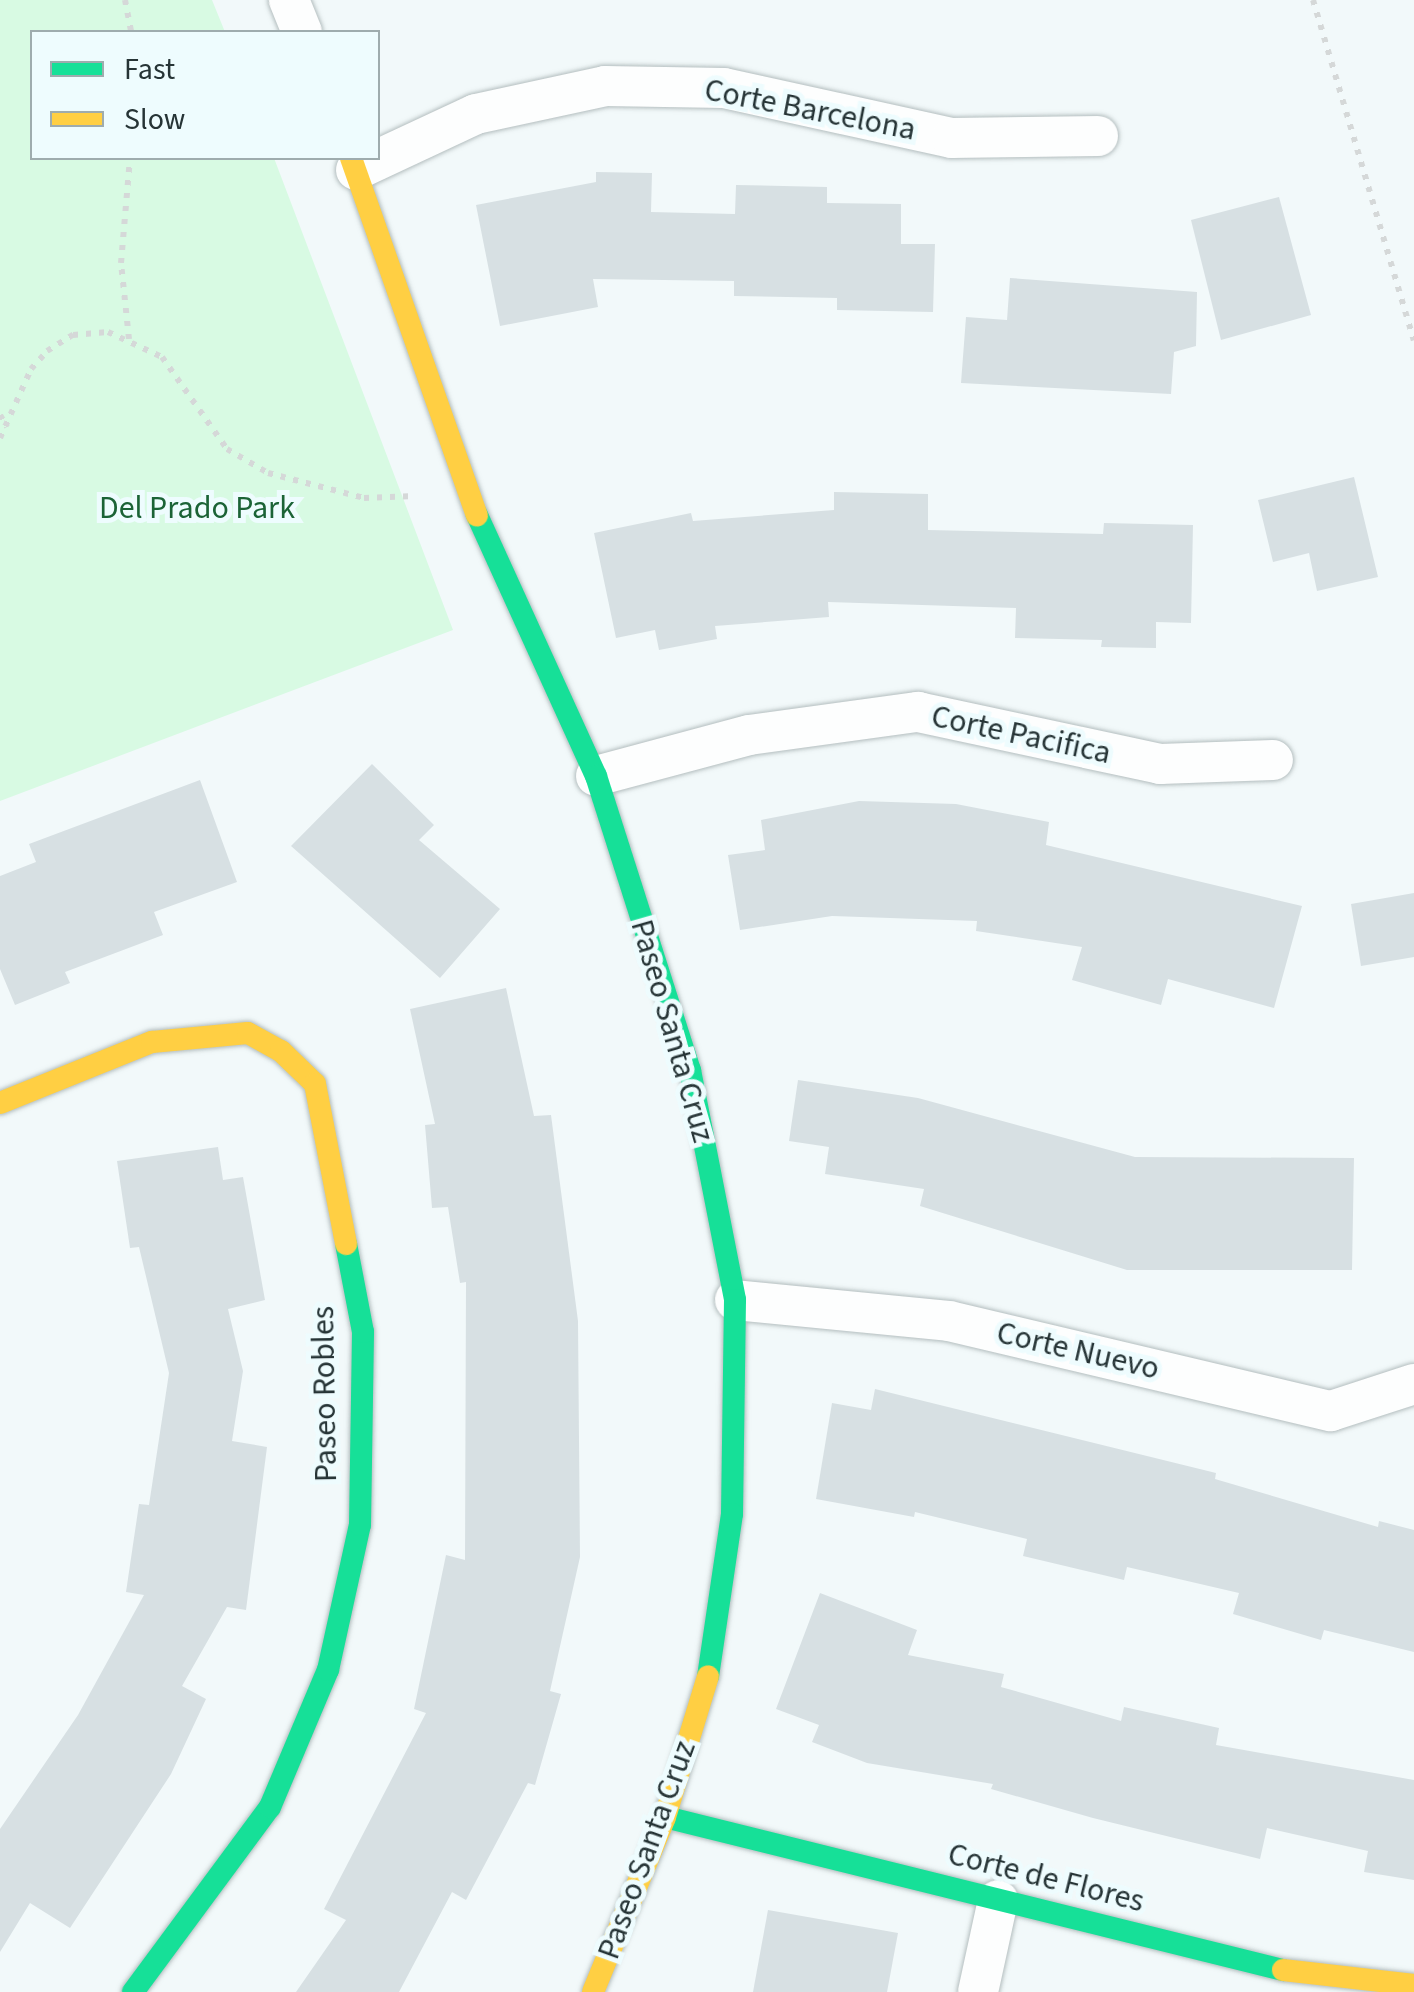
<!DOCTYPE html>
<style>
body{margin:0}
#map{position:relative;width:1414px;height:1992px;overflow:hidden;background:#f2f9fa;font-family:"Source Sans 3",sans-serif}
div>[style]{position:absolute}
.green>*{inset:0;background:#d8fae3}
.building>*{inset:0;background:#d7e0e3}
.path>*{height:6px;margin-top:-3px;transform-origin:0;background:repeating-linear-gradient(90deg,#d5d8d8 0 5px,transparent 0 13px)}
.roads{filter:drop-shadow(0 0 2px #b4bebf) drop-shadow(0 0 2px #b4bebf)}
.street>*{height:40px;margin:-20px;padding:0 20px;transform-origin:20px;border-radius:20px;background:#fdfefe}
.fast>*{height:22px;margin:-11px;padding:0 11px;transform-origin:11px;border-radius:11px;background:#16e098}
.slow>*{height:22px;margin:-11px;padding:0 11px;transform-origin:11px;border-radius:11px;background:#ffcf43}
span{translate:-50% -50%;white-space:nowrap;text-align:center;line-height:1.15;-webkit-text-stroke:10px #eefcfe;paint-order:stroke}
.street-label{font-size:32px;color:#263436}
.park-label{font-size:32px;color:#1b6336}
.legend{position:absolute;left:30px;top:30px;width:350px;height:130px;box-sizing:border-box;background:#eefcfe;border:2px solid #9eacae;margin:0;padding:12px 18px;list-style:none;font-size:30px;color:#263436}
.legend li{display:flex;align-items:center;gap:20px;height:50px}
.legend b{width:50px;border:2px solid #9eacae}
</style>
<div id="map">
<div class="green">
<i style="clip-path:polygon(0 0,212px 0,225px 32px,32px 32px,32px 158px,274px 158px,453px 630px,0 801px)"></i>
</div>
<div class="building">
<i style="clip-path:polygon(596px 172px,652px 173px,651px 212px,735px 214px,736px 185px,827px 187px,827px 203px,901px 204px,901px 244px,935px 244px,933px 312px,837px 310px,837px 298px,734px 296px,734px 281px,593px 279px,598px 307px,500px 326px,476px 205px,596px 182px)"></i>
<i style="clip-path:polygon(1279px 197px,1311px 315px,1221px 340px,1191px 220px)"></i>
<i style="clip-path:polygon(1010px 278px,1197px 292px,1196px 346px,1174px 352px,1171px 394px,961px 383px,966px 317px,1007px 320px)"></i>
<i style="clip-path:polygon(1354px 477px,1378px 577px,1317px 591px,1309px 553px,1273px 562px,1258px 500px)"></i>
<i style="clip-path:polygon(834px 492px,928px 494px,928px 530px,1103px 534px,1104px 523px,1193px 525px,1191px 623px,1156px 622px,1156px 648px,1101px 647px,1102px 640px,1015px 638px,1016px 608px,828px 602px,829px 617px,715px 626px,717px 639px,659px 650px,655px 630px,616px 638px,594px 533px,691px 513px,693px 521px,834px 510px)"></i>
<i style="clip-path:polygon(372px 764px,434px 825px,419px 840px,500px 909px,440px 978px,291px 846px)"></i>
<i style="clip-path:polygon(200px 780px,237px 882px,154px 912px,163px 935px,65px 972px,70px 983px,15px 1005px,0 969px,0 876px,36px 862px,29px 844px)"></i>
<i style="clip-path:polygon(859px 801px,956px 804px,1049px 822px,1046px 845px,1302px 906px,1274px 1008px,1168px 979px,1161px 1005px,1072px 980px,1082px 947px,976px 931px,977px 921px,832px 916px,740px 930px,728px 855px,765px 850px,761px 820px)"></i>
<i style="clip-path:polygon(1414px 893px,1414px 957px,1361px 966px,1351px 904px)"></i>
<i style="clip-path:polygon(506px 988px,534px 1116px,551px 1115px,578px 1321px,580px 1557px,550px 1691px,561px 1694px,535px 1785px,528px 1783px,466px 1900px,452px 1892px,399px 1992px,296px 1992px,346px 1920px,324px 1909px,426px 1713px,414px 1709px,446px 1555px,465px 1560px,466px 1282px,460px 1283px,448px 1207px,432px 1208px,425px 1125px,435px 1124px,410px 1009px)"></i>
<i style="clip-path:polygon(798px 1080px,918px 1098px,1135px 1157px,1354px 1158px,1352px 1270px,1127px 1270px,920px 1206px,924px 1189px,825px 1174px,829px 1147px,789px 1141px)"></i>
<i style="clip-path:polygon(218px 1147px,223px 1180px,243px 1177px,265px 1300px,228px 1309px,243px 1371px,232px 1441px,267px 1447px,246px 1610px,227px 1607px,182px 1686px,206px 1699px,171px 1774px,70px 1928px,30px 1903px,0 1952px,0 1829px,78px 1715px,144px 1595px,126px 1592px,139px 1504px,149px 1505px,169px 1373px,139px 1247px,130px 1248px,117px 1161px)"></i>
<i style="clip-path:polygon(875px 1389px,1216px 1473px,1215px 1479px,1378px 1527px,1379px 1521px,1414px 1530px,1414px 1652px,1324px 1630px,1321px 1640px,1233px 1614px,1239px 1593px,1127px 1567px,1124px 1580px,1023px 1556px,1027px 1539px,915px 1512px,914px 1517px,816px 1499px,832px 1403px,871px 1410px)"></i>
<i style="clip-path:polygon(820px 1593px,917px 1630px,908px 1655px,1004px 1674px,1001px 1687px,1121px 1721px,1124px 1707px,1219px 1728px,1216px 1745px,1414px 1780px,1414px 1880px,1364px 1872px,1368px 1851px,1267px 1828px,1260px 1859px,1093px 1818px,991px 1789px,993px 1784px,867px 1763px,812px 1742px,819px 1725px,776px 1709px)"></i>
<i style="clip-path:polygon(768px 1910px,898px 1933px,887px 1992px,753px 1992px)"></i>
</div>
<div class="path">
<i style="left:125px;top:0;width:33px;rotate:79deg"></i>
<i style="left:1313px;top:0;width:355px;rotate:73.5deg"></i>
<i style="left:129px;top:339px;width:76px;rotate:-96deg"></i>
<i style="left:121px;top:263px;width:105px;rotate:-85.1deg"></i>
<i style="left:0;top:415px;width:14px;rotate:60deg"></i>
<i style="left:0;top:438px;width:76px;rotate:-65.8deg"></i>
<i style="left:31px;top:369px;width:24px;rotate:-48deg"></i>
<i style="left:47px;top:351px;width:31px;rotate:-32deg"></i>
<i style="left:73px;top:335px;width:35px;rotate:-5deg"></i>
<i style="left:108px;top:332px;width:60px;rotate:24.8deg"></i>
<i style="left:162px;top:357px;width:113px;rotate:54.8deg"></i>
<i style="left:227px;top:449px;width:48px;rotate:30.3deg"></i>
<i style="left:268px;top:473px;width:99px;rotate:14.6deg"></i>
<i style="left:364px;top:498px;width:51px;rotate:-2.2deg"></i>
</div>
<div class="roads">
<div class="street">
<i style="left:289px;top:0;width:35px;rotate:68deg"></i>
<i style="left:356px;top:170px;width:132px;rotate:-25deg"></i>
<i style="left:476px;top:114px;width:132px;rotate:-12.2deg"></i>
<i style="left:605px;top:86px;width:119px;rotate:1deg"></i>
<i style="left:724px;top:88px;width:233px;rotate:12.4deg"></i>
<i style="left:952px;top:138px;width:146px;rotate:-0.8deg"></i>
<i style="left:596px;top:776px;width:158px;rotate:-15deg"></i>
<i style="left:749px;top:735px;width:171px;rotate:-7.8deg"></i>
<i style="left:918px;top:712px;width:248px;rotate:12.1deg"></i>
<i style="left:1160px;top:764px;width:113px;rotate:-2deg"></i>
<i style="left:735px;top:1300px;width:215px;rotate:5.6deg"></i>
<i style="left:949px;top:1321px;width:392px;rotate:13.3deg"></i>
<i style="left:1331px;top:1411px;width:87px;rotate:-18deg"></i>
<i style="left:978px;top:1992px;width:94px;rotate:-77.7deg"></i>
</div>
<div class="fast">
<i style="left:477px;top:515px;width:287px;rotate:65.5deg"></i>
<i style="left:596px;top:776px;width:309px;rotate:72.3deg"></i>
<i style="left:690px;top:1070px;width:234px;rotate:78.9deg"></i>
<i style="left:735px;top:1300px;width:214px;rotate:90.8deg"></i>
<i style="left:732px;top:1514px;width:164px;rotate:98.4deg"></i>
<i style="left:665px;top:1817px;width:637px;rotate:13.91deg"></i>
<i style="left:133px;top:1992px;width:230px;rotate:-53.5deg"></i>
<i style="left:270px;top:1807px;width:149px;rotate:-67.1deg"></i>
<i style="left:328px;top:1670px;width:148px;rotate:-77.6deg"></i>
<i style="left:360px;top:1525px;width:193px;rotate:-89.1deg"></i>
<i style="left:363px;top:1332px;width:90px;rotate:-100.9deg"></i>
</div>
<div class="slow">
<i style="left:351px;top:158px;width:379px;rotate:70.6deg"></i>
<i style="left:0;top:1103px;width:164px;rotate:-21.9deg"></i>
<i style="left:152px;top:1042px;width:96px;rotate:-5.4deg"></i>
<i style="left:248px;top:1033px;width:38px;rotate:29deg"></i>
<i style="left:281px;top:1051px;width:47px;rotate:44.1deg"></i>
<i style="left:315px;top:1084px;width:163px;rotate:79deg"></i>
<i style="left:1283px;top:1970px;width:132px;rotate:6.5deg"></i>
<i style="left:593px;top:1992px;width:189px;rotate:-67.6deg"></i>
<i style="left:665px;top:1817px;width:147px;rotate:-73deg"></i>
</div>
</div>
<div class="street-label">
<span style="left:810px;top:110px;rotate:11deg">Corte Barcelona</span>
<span style="left:1021px;top:735px;rotate:12deg">Corte Pacifica</span>
<span style="left:672px;top:1031px;rotate:74deg">Paseo Santa Cruz</span>
<span style="left:1078px;top:1351px;rotate:13deg">Corte Nuevo</span>
<span style="left:325px;top:1394px;rotate:-91deg">Paseo Robles</span>
<span style="left:647px;top:1850px;rotate:-70deg">Paseo Santa Cruz</span>
<span style="left:1046px;top:1878px;rotate:14deg">Corte de Flores</span>
</div>
<div class="park-label">
<span style="left:197px;top:508px">Del Prado Park</span>
</div>
<ul class="legend">
<li><b style="height:12px;background:#16e098"></b>Fast</li>
<li><b style="height:12px;background:#ffcf43"></b>Slow</li>
</ul>
</div>
